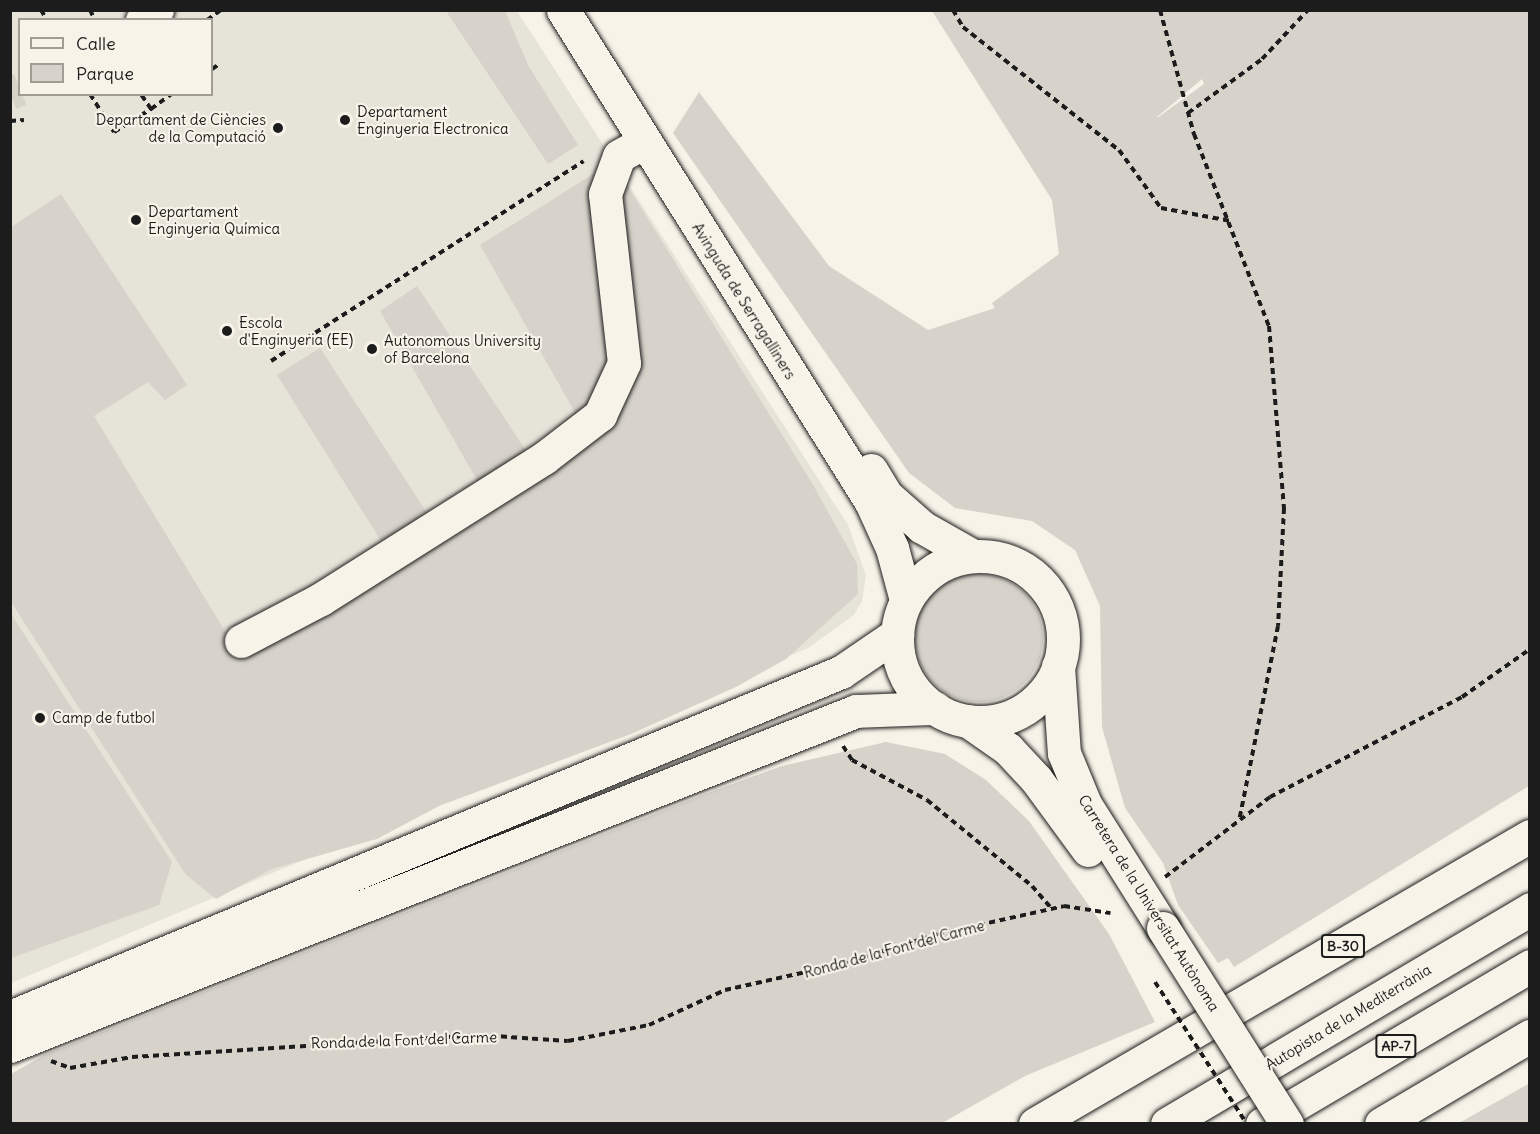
<!DOCTYPE html>
<meta charset="utf-8">
<style>
body{margin:0}
#map{position:relative;width:1540px;height:1134px;overflow:hidden;background:#f7f3e8;font-family:Delius,sans-serif}
div>[style]{position:absolute}
.built>*{inset:0;background:#e6e3d9}
.green>*{inset:0;background:#d7d3cb}
.round{border-radius:50%}
.minor-tunnel>*{height:33px;margin-top:-16.5px;transform-origin:0;background:repeating-linear-gradient(90deg,#d6d3c9 0 33px,transparent 0 49px)}
.path>*{height:4px;margin-top:-2px;transform-origin:0;background:repeating-linear-gradient(90deg,#1c1c1c 0 6px,transparent 0 10.5px)}
.roads{filter:drop-shadow(0 0 2px #1c1c1c) drop-shadow(0 0 2px #1c1c1c)}
.minor>*{height:33px;margin:-16.5px;padding:0 16.5px;transform-origin:16.5px;border-radius:16.5px;background:#f7f3e8}
.minor>.ring{margin:-16.5px;padding:0;box-sizing:content-box;background:none;border:33px solid #f7f3e8;border-radius:50%}
.highway>*{height:33px;margin:-16.5px;padding:0 16.5px;transform-origin:16.5px;border-radius:16.5px;background:#f7f3e8}
.path-bridge>*{height:4px;margin-top:-2px;transform-origin:0;background:repeating-linear-gradient(90deg,#1c1c1c 0 6px,transparent 0 10.5px)}
.bridges{filter:drop-shadow(0 0 2px #1c1c1c) drop-shadow(0 0 2px #1c1c1c)}
.minor-bridge>*{height:33px;margin:-16.5px;padding:0 16.5px;transform-origin:16.5px;border-radius:16.5px;background:#f7f3e8}
.dots>*{width:16px;height:16px;translate:-50% -50%;box-sizing:border-box;border:3px solid #f7f3e8;border-radius:50%}
span{translate:-50% -50%;white-space:nowrap;text-align:center;line-height:1.15;-webkit-text-stroke:4.5px #f7f3e8;paint-order:stroke}
.shield-label span{padding:2px 4px;background:#f7f3e8;border:2px solid;border-radius:4px;-webkit-text-stroke-width:0}
.shield-label{font-size:14px;color:#1c1c1c;font-weight:700}
.poi-label{font-size:15px;color:#1c1c1c}
.left{translate:0 -50%;text-align:left}
.right{translate:-100% -50%;text-align:right}
.street-label{font-size:15px;color:#1c1c1c}
.frame{position:absolute;inset:0;border:12px solid #1c1c1c;pointer-events:none}
.legend{position:absolute;left:18px;top:18px;width:195px;height:78px;box-sizing:border-box;background:#f7f3e8;border:2px solid #9f9d96;margin:0;padding:8px 10px;list-style:none;font-size:18px;color:#1c1c1c}
.legend li{display:flex;align-items:center;gap:12px;height:30px}
.legend b{width:30px;border:2px solid #9f9d96}
</style>
<div id="map">
<div class="built">
<i style="clip-path:polygon(evenodd,11px 11px,517px 11px,848px 525px,866px 575px,862px 601px,854px 615px,808px 648px,11px 983px,11px 11px,20px 20px,212px 20px,212px 94px,20px 94px,20px 20px)"></i>
</div>
<div class="green">
<i style="clip-path:polygon(446px 11px,505px 11px,529px 67px,578px 145px,548px 164px)"></i>
<i style="clip-path:polygon(evenodd,932px 11px,1529px 11px,1529px 786px,1234px 967px,1228px 958px,1218px 963px,1178px 905px,1163px 863px,1125px 808px,1102px 727px,1100px 606px,1075px 550px,1032px 521px,955px 508px,909px 473px,673px 133px,699px 92px,829px 266px,928px 330px,995px 308px,992px 303px,1059px 254px,1052px 200px,932px 11px,1202px 79px,1204px 84px,1157px 118px,1157px 117px,1202px 79px)"></i>
<i style="clip-path:polygon(601px 169px,612px 358px,604px 389px,577px 416px,480px 245px)"></i>
<i style="clip-path:polygon(627px 185px,812px 483px,857px 564px,858px 594px,786px 659px,736px 687px,631px 734px,439px 806px,377px 839px,272px 869px,216px 899px,186px 875px,11px 602px,11px 227px,61px 194px,187px 385px,165px 400px,148px 382px,94px 416px,228px 636px,228px 651px,607px 430px,619px 207px)"></i>
<i style="clip-path:polygon(417px 286px,527px 452px,478px 482px,380px 311px)"></i>
<i style="clip-path:polygon(320px 348px,427px 513px,381px 541px,277px 375px)"></i>
<i class="round" style="left:915px;top:574px;width:128px;height:128px"></i>
<i style="clip-path:polygon(11px 614px,172px 862px,159px 905px,11px 958px)"></i>
<i style="clip-path:polygon(886px 742px,945px 754px,986px 780px,1029px 821px,1109px 934px,1155px 1022px,1025px 1076px,942px 1123px,11px 1123px,11px 1074px,44px 1055px,705px 794px,782px 766px)"></i>
<i style="clip-path:polygon(1529px 1084px,1529px 1123px,1459px 1123px,1528px 1084px)"></i>
</div>
<div class="minor-tunnel">
<i style="left:10px;top:93px;width:11px;rotate:-22deg"></i>
</div>
<div class="path">
<i style="left:41px;top:10px;width:12px;rotate:59deg"></i>
<i style="left:90px;top:10px;width:11px;rotate:63deg"></i>
<i style="left:953px;top:10px;width:20px;rotate:60deg"></i>
<i style="left:963px;top:27px;width:199px;rotate:38.3deg"></i>
<i style="left:1119px;top:150px;width:72px;rotate:54.1deg"></i>
<i style="left:1161px;top:208px;width:71px;rotate:10.5deg"></i>
<i style="left:1160px;top:10px;width:129px;rotate:74.7deg"></i>
<i style="left:1194px;top:134px;width:206px;rotate:68.7deg"></i>
<i style="left:1269px;top:326px;width:183px;rotate:85.3deg"></i>
<i style="left:1284px;top:508px;width:118px;rotate:92.9deg"></i>
<i style="left:1278px;top:626px;width:199px;rotate:101.3deg"></i>
<i style="left:207px;top:20px;width:17px;rotate:-36deg"></i>
<i style="left:212px;top:69px;width:7px;rotate:-34deg"></i>
<i style="left:90px;top:94px;width:45px;rotate:57.7deg"></i>
<i style="left:114px;top:132px;width:44px;rotate:-31.9deg"></i>
<i style="left:151px;top:109px;width:18px;rotate:-124deg"></i>
<i style="left:151px;top:109px;width:26px;rotate:-36deg"></i>
<i style="left:1188px;top:113px;width:92px;rotate:-36.1deg"></i>
<i style="left:1262px;top:59px;width:67px;rotate:-46.8deg"></i>
<i style="left:10px;top:121px;width:14px;rotate:-4deg"></i>
<i style="left:271px;top:361px;width:371px;rotate:-32.6deg"></i>
<i style="left:843px;top:746px;width:17px;rotate:57deg"></i>
<i style="left:852px;top:760px;width:85px;rotate:28.1deg"></i>
<i style="left:927px;top:800px;width:136px;rotate:39.3deg"></i>
<i style="left:1032px;top:886px;width:30px;rotate:49deg"></i>
<i style="left:1165px;top:877px;width:132px;rotate:-37.3deg"></i>
<i style="left:1270px;top:797px;width:216px;rotate:-27.5deg"></i>
<i style="left:1462px;top:697px;width:83px;rotate:-35.2deg"></i>
<i style="left:51px;top:1061px;width:20px;rotate:20deg"></i>
<i style="left:70px;top:1068px;width:63px;rotate:-10.1deg"></i>
<i style="left:132px;top:1057px;width:349px;rotate:-3.6deg"></i>
<i style="left:480px;top:1035px;width:88px;rotate:3.9deg"></i>
<i style="left:568px;top:1041px;width:83px;rotate:-11.2deg"></i>
<i style="left:649px;top:1025px;width:84px;rotate:-24.7deg"></i>
<i style="left:725px;top:990px;width:120px;rotate:-12.5deg"></i>
<i style="left:842px;top:964px;width:101px;rotate:-17.4deg"></i>
<i style="left:938px;top:934px;width:129px;rotate:-12.5deg"></i>
<i style="left:1064px;top:906px;width:47px;rotate:8.7deg"></i>
</div>
<div class="roads">
<div class="minor">
<i style="left:563px;top:10px;width:580px;rotate:57.95deg"></i>
<i style="left:871px;top:502px;width:51px;rotate:65.5deg"></i>
<i style="left:892px;top:548px;width:54px;rotate:74.9deg"></i>
<i style="left:142px;top:20px;width:18px;rotate:-34deg"></i>
<i style="left:871px;top:470px;width:29px;rotate:59deg"></i>
<i style="left:886px;top:495px;width:48px;rotate:41.6deg"></i>
<i style="left:922px;top:527px;width:59px;rotate:29.6deg"></i>
<i class="ring" style="left:897px;top:556px;width:133px;height:133px"></i>
<i style="left:241px;top:641px;width:90px;rotate:-27.7deg"></i>
<i style="left:321px;top:599px;width:264px;rotate:-32.3deg"></i>
<i style="left:544px;top:458px;width:71px;rotate:-37.5deg"></i>
<i style="left:600px;top:415px;width:57px;rotate:-65.2deg"></i>
<i style="left:624px;top:363px;width:170px;rotate:-96.4deg"></i>
<i style="left:605px;top:194px;width:40px;rotate:-69.8deg"></i>
<i style="left:619px;top:156px;width:29px;rotate:-29deg"></i>
<i style="left:1058px;top:666px;width:87px;rotate:86.1deg"></i>
<i style="left:1064px;top:753px;width:55px;rotate:67.6deg"></i>
<i style="left:1085px;top:804px;width:146px;rotate:57.8deg"></i>
<i style="left:968px;top:721px;width:49px;rotate:35deg"></i>
<i style="left:1008px;top:749px;width:41px;rotate:47deg"></i>
<i style="left:1036px;top:779px;width:88px;rotate:53.8deg"></i>
<i style="left:10px;top:1017px;width:900px;rotate:-22.55deg"></i>
<i style="left:841px;top:672px;width:68px;rotate:-34.2deg"></i>
<i style="left:10px;top:1046px;width:910px;rotate:-21.6deg"></i>
<i style="left:856px;top:711px;width:79px;rotate:-2.2deg"></i>
</div>
<div class="highway">
<i style="left:1035px;top:1124px;width:573px;rotate:-30.19deg"></i>
<i style="left:1167px;top:1124px;width:422px;rotate:-30.6deg"></i>
<i style="left:1262px;top:1124px;width:311px;rotate:-30.5deg"></i>
<i style="left:1381px;top:1124px;width:173px;rotate:-30.6deg"></i>
</div>
</div>
<div class="path-bridge">
<i style="left:1155px;top:982px;width:169px;rotate:57.1deg"></i>
</div>
<div class="bridges">
<div class="minor-bridge">
<i style="left:1163px;top:928px;width:232px;rotate:57.7deg"></i>
</div>
</div>
<div class="dots">
<i style="left:345px;top:120px;background:#1c1c1c"></i>
<i style="left:278px;top:128px;background:#1c1c1c"></i>
<i style="left:136px;top:220px;background:#1c1c1c"></i>
<i style="left:227px;top:331px;background:#1c1c1c"></i>
<i style="left:372px;top:349px;background:#1c1c1c"></i>
<i style="left:40px;top:718px;background:#1c1c1c"></i>
</div>
<div class="shield-label">
<span style="left:1343px;top:946px">B-30</span>
<span style="left:1396px;top:1046px">AP-7</span>
</div>
<div class="poi-label">
<span class="left" style="left:357px;top:120px">Departament<br>Enginyeria Electronica</span>
<span class="right" style="left:266px;top:128px">Departament de Ciències<br>de la Computació</span>
<span class="left" style="left:148px;top:220px">Departament<br>Enginyeria Química</span>
<span class="left" style="left:239px;top:331px">Escola<br>d'Enginyeria (EE)</span>
<span class="left" style="left:384px;top:349px">Autonomous University<br>of Barcelona</span>
<span class="left" style="left:52px;top:718px">Camp de futbol</span>
</div>
<div class="street-label">
<span style="left:744px;top:301px;rotate:58deg">Avinguda de Serragalliners</span>
<span style="left:1149px;top:903px;rotate:58deg">Carretera de la Universitat Autònoma</span>
<span style="left:894px;top:949px;rotate:-15deg">Ronda de la Font del Carme</span>
<span style="left:1348px;top:1017px;rotate:-31deg">Autopista de la Mediterrània</span>
<span style="left:404px;top:1040px;rotate:-2deg">Ronda de la Font del Carme</span>
</div>
<div class="frame"></div>
<ul class="legend">
<li><b style="height:8px;background:#f7f3e8"></b>Calle</li>
<li><b style="height:16px;background:#d7d3cb"></b>Parque</li>
</ul>
</div>
